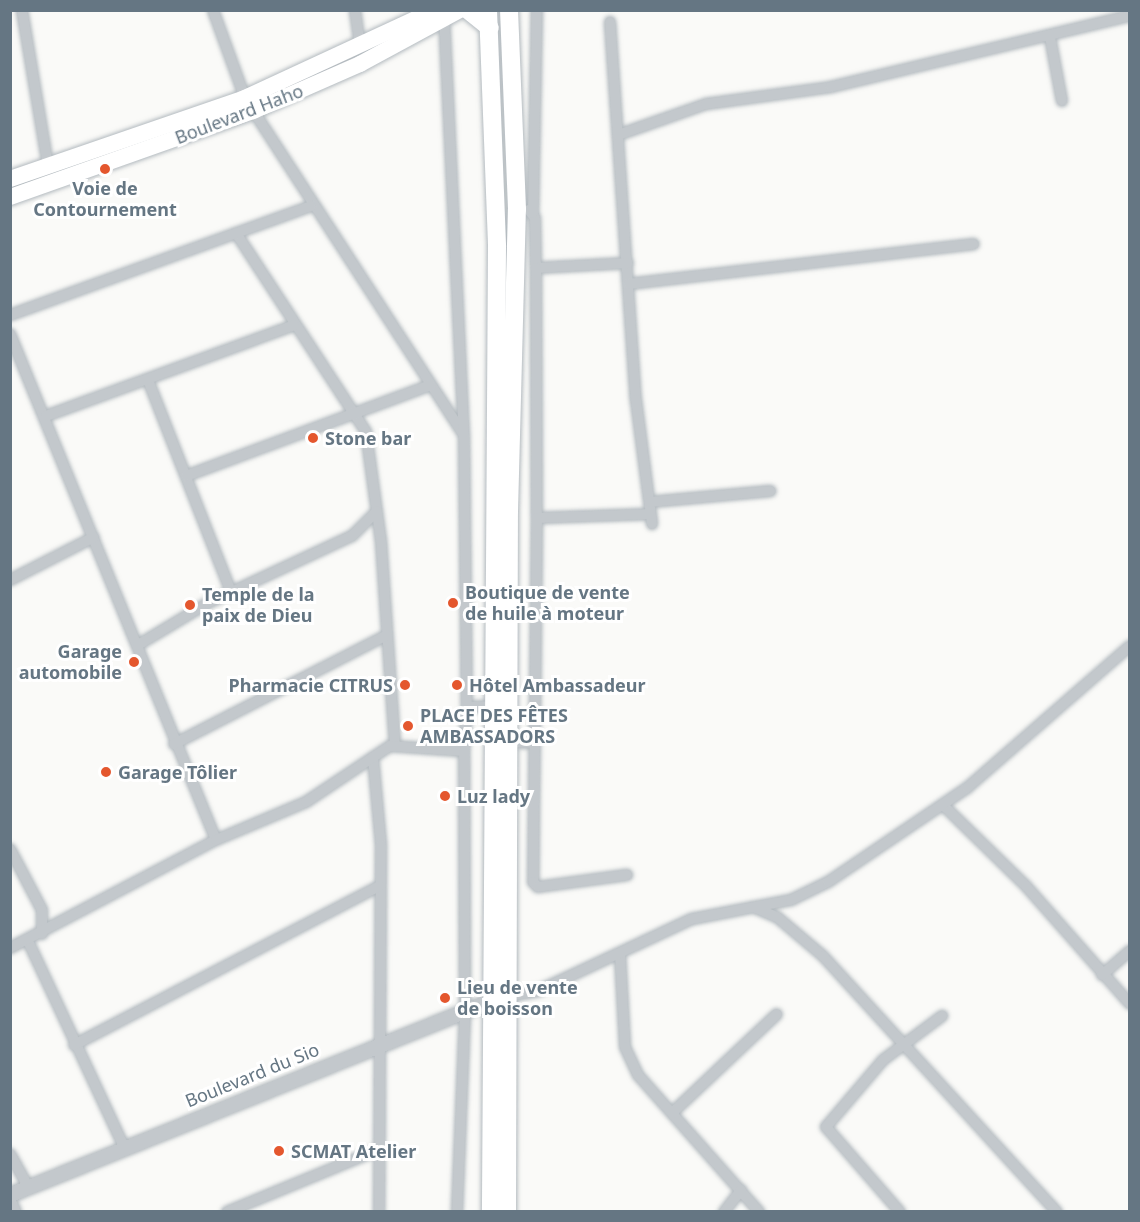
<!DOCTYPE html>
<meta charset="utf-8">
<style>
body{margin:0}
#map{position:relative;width:1140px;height:1222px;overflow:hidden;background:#fafaf8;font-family:"Noto Sans",sans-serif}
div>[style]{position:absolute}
.roads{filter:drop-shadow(0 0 2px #b3babf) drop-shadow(0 0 2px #b3babf)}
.minor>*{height:10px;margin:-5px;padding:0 5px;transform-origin:5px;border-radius:5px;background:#c3c8cc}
.tertiary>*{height:14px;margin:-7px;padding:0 7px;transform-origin:7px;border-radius:7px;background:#c3c8cc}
.secondary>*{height:16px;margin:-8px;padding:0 8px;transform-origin:8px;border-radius:8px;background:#fff}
.primary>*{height:18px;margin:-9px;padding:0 9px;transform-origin:9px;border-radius:9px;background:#fff}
.dots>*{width:16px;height:16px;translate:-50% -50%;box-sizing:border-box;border:3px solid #fff;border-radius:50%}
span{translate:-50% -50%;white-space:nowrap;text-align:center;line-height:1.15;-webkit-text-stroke:6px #fff;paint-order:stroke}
.street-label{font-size:18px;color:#657683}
.poi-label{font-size:18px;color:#657683;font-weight:700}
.left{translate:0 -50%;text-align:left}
.right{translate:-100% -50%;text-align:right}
.frame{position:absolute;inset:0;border:12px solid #657683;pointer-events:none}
</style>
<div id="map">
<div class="roads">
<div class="minor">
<i style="left:22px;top:10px;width:158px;rotate:80.5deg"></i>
<i style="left:213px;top:10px;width:94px;rotate:70deg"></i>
<i style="left:245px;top:98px;width:402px;rotate:57deg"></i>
<i style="left:464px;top:435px;width:272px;rotate:89.4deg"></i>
<i style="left:355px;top:10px;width:37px;rotate:82deg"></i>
<i style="left:444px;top:14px;width:419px;rotate:87.3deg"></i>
<i style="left:610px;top:22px;width:379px;rotate:86.1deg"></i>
<i style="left:636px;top:400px;width:125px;rotate:82.6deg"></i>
<i style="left:1050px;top:37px;width:65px;rotate:79.4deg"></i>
<i style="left:618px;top:135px;width:93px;rotate:-19.4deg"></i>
<i style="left:706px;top:104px;width:126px;rotate:-7.7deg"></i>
<i style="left:831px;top:87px;width:307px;rotate:-13.4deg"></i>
<i style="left:529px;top:210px;width:10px;rotate:53deg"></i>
<i style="left:535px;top:218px;width:50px;rotate:88.9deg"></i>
<i style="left:536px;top:268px;width:92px;rotate:-3.1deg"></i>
<i style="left:533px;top:213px;width:203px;rotate:-88.9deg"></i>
<i style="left:236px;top:233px;width:238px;rotate:56.8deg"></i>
<i style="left:366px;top:432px;width:110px;rotate:82.2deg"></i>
<i style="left:381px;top:541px;width:203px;rotate:86.1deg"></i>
<i style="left:536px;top:268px;width:250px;rotate:89.8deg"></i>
<i style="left:537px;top:518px;width:114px;rotate:-2deg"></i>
<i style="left:629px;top:284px;width:347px;rotate:-6.6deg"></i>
<i style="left:10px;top:315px;width:320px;rotate:-19.9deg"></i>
<i style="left:10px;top:334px;width:546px;rotate:67.85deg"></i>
<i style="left:148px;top:380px;width:230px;rotate:68.6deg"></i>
<i style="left:46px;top:416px;width:264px;rotate:-20.1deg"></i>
<i style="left:186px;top:476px;width:261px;rotate:-20.4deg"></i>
<i style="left:650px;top:502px;width:121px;rotate:-5.2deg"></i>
<i style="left:537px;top:518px;width:364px;rotate:90.6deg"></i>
<i style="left:533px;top:882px;width:7px;rotate:45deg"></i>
<i style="left:538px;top:887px;width:90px;rotate:-7.7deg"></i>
<i style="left:10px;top:580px;width:94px;rotate:-27.1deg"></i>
<i style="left:138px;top:645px;width:82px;rotate:-31deg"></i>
<i style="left:208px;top:603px;width:159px;rotate:-25deg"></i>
<i style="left:352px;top:536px;width:35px;rotate:-45deg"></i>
<i style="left:509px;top:742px;width:24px;rotate:2deg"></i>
<i style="left:174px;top:744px;width:239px;rotate:-27.1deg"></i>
<i style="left:373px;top:757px;width:88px;rotate:84.8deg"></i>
<i style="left:381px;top:845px;width:367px;rotate:90.3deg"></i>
<i style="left:943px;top:805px;width:116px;rotate:44.3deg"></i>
<i style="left:1026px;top:886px;width:157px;rotate:48.6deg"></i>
<i style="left:10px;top:849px;width:69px;rotate:62.3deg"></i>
<i style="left:42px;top:910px;width:24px;rotate:90deg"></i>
<i style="left:753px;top:907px;width:26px;rotate:23deg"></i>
<i style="left:777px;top:917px;width:60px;rotate:40.3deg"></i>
<i style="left:823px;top:956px;width:347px;rotate:47.6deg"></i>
<i style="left:28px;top:941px;width:227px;rotate:65deg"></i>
<i style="left:10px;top:948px;width:233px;rotate:-27.7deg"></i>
<i style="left:216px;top:840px;width:98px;rotate:-22.9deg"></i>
<i style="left:306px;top:802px;width:101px;rotate:-33.7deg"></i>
<i style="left:390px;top:746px;width:74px;rotate:3.9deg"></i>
<i style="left:464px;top:751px;width:44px;rotate:-86.1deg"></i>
<i style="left:467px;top:707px;width:24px;rotate:-2deg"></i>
<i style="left:620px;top:954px;width:93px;rotate:86.9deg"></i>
<i style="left:625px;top:1047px;width:31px;rotate:65deg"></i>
<i style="left:638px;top:1075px;width:183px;rotate:48.5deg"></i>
<i style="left:1102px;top:975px;width:37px;rotate:-41deg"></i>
<i style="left:509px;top:996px;width:29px;rotate:-10deg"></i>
<i style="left:538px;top:991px;width:170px;rotate:-25.1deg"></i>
<i style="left:692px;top:919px;width:101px;rotate:-10.9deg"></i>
<i style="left:791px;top:900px;width:41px;rotate:-25.9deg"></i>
<i style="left:828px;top:882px;width:168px;rotate:-34.1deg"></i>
<i style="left:967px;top:788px;width:216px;rotate:-41.1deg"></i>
<i style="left:74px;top:1045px;width:344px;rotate:-27.5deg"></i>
<i style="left:672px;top:1113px;width:144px;rotate:-43.3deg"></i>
<i style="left:10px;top:1154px;width:38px;rotate:61deg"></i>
<i style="left:10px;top:1199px;width:14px;rotate:65deg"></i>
<i style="left:227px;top:1212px;width:165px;rotate:-22.4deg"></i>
<i style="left:457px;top:1212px;width:203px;rotate:-87.7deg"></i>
<i style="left:465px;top:1009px;width:258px;rotate:-90.2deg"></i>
<i style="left:724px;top:1212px;width:28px;rotate:-52deg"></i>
<i style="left:900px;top:1212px;width:113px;rotate:-131deg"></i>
<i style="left:826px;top:1127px;width:88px;rotate:-49.6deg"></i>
<i style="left:883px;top:1060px;width:74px;rotate:-36.7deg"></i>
</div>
<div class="tertiary">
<i style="left:10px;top:1195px;width:529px;rotate:-21.96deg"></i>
</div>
<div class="secondary">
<i style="left:10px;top:179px;width:249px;rotate:-19deg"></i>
<i style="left:245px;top:98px;width:209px;rotate:-24.9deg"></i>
<i style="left:10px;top:197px;width:258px;rotate:-19.5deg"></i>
<i style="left:253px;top:111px;width:117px;rotate:-23.7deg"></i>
<i style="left:360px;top:64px;width:114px;rotate:-28.4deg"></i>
</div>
<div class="primary">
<i style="left:468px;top:10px;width:28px;rotate:39deg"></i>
<i style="left:488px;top:10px;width:237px;rotate:87.8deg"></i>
<i style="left:497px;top:247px;width:965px;rotate:90.36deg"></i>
<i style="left:507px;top:1212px;width:700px;rotate:-89.84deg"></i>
<i style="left:509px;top:512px;width:303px;rotate:-88.5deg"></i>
<i style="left:517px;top:209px;width:199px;rotate:-92.3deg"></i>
</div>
</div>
<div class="dots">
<i style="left:105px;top:169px;background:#e4572e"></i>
<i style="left:313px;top:438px;background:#e4572e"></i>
<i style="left:453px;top:603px;background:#e4572e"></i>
<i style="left:190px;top:605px;background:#e4572e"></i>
<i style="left:134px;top:662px;background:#e4572e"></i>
<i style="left:405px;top:685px;background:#e4572e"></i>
<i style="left:457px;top:685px;background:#e4572e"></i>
<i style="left:408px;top:726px;background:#e4572e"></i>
<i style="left:106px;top:772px;background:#e4572e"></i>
<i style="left:445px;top:796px;background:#e4572e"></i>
<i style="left:445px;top:998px;background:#e4572e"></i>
<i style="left:279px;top:1151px;background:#e4572e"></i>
</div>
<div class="street-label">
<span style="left:239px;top:114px;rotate:-21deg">Boulevard Haho</span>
<span style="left:252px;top:1075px;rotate:-22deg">Boulevard du Sio</span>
</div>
<div class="poi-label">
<span style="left:105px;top:199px">Voie de<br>Contournement</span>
<span class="left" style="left:325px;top:438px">Stone bar</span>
<span class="left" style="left:465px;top:603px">Boutique de vente<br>de huile à moteur</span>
<span class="left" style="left:202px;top:605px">Temple de la<br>paix de Dieu</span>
<span class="right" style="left:122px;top:662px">Garage<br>automobile</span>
<span class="right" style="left:393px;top:685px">Pharmacie CITRUS</span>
<span class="left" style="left:469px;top:685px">Hôtel Ambassadeur</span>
<span class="left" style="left:420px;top:726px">PLACE DES FÊTES<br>AMBASSADORS</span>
<span class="left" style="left:118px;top:772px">Garage Tôlier</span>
<span class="left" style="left:457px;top:796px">Luz lady</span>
<span class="left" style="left:457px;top:998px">Lieu de vente<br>de boisson</span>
<span class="left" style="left:291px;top:1151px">SCMAT Atelier</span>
</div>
<div class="frame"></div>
</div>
